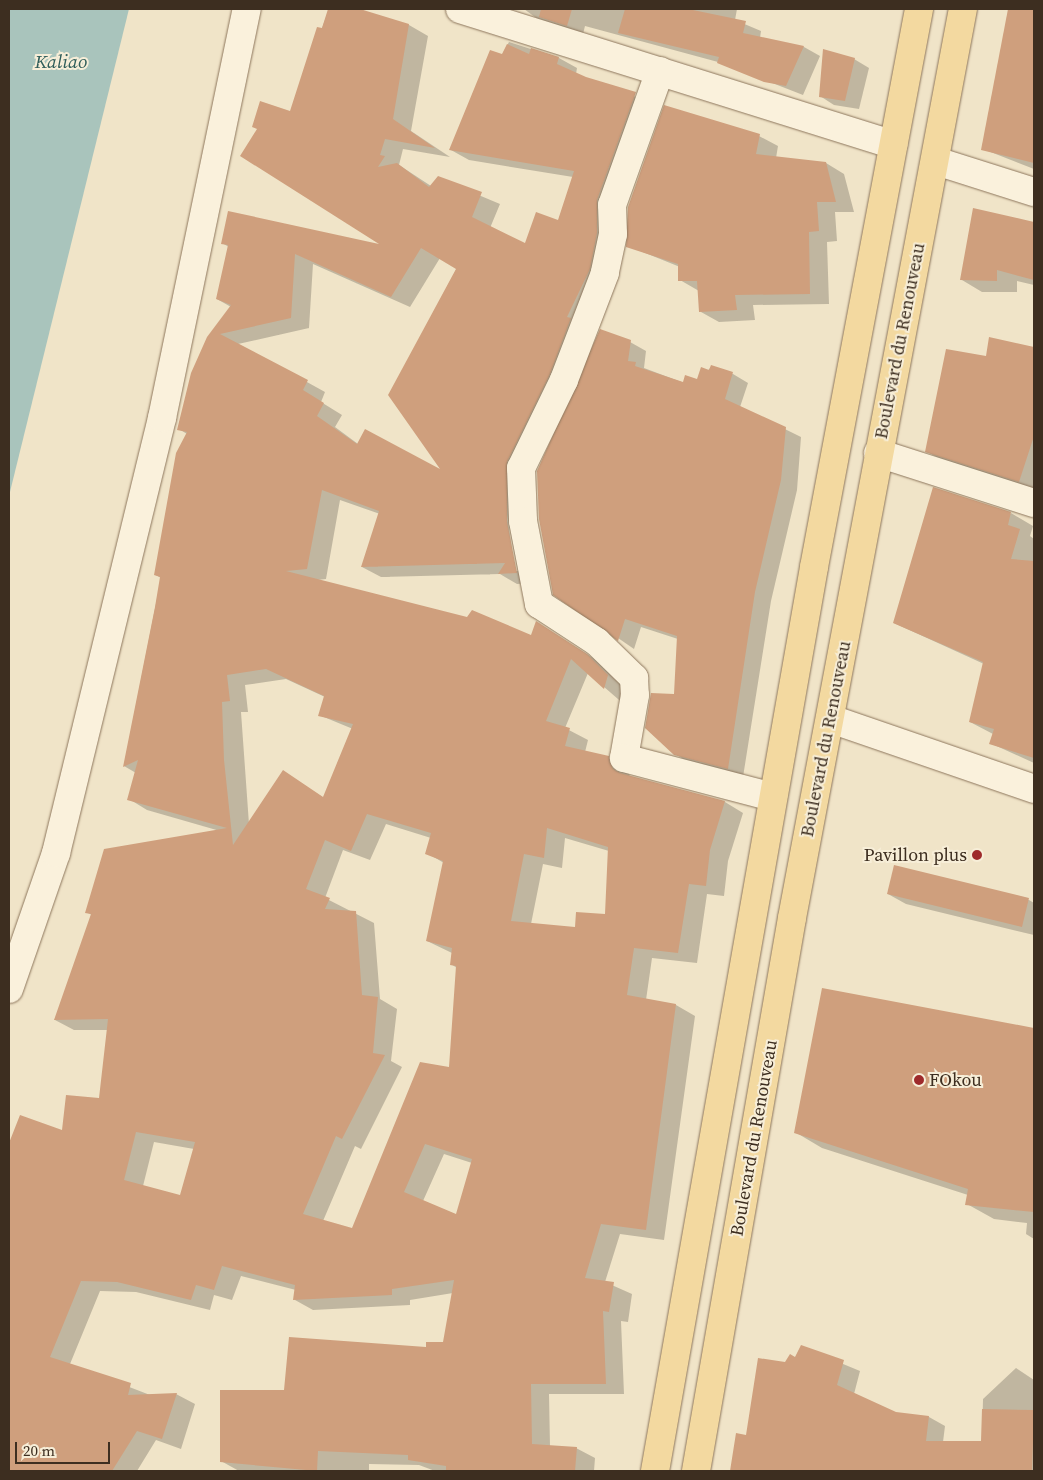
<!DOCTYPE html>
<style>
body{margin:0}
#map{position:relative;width:1043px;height:1480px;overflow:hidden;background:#f0e4c8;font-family:"Source Serif 4",serif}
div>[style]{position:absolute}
.water>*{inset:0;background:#a9c4bc}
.shadow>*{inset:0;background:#0003}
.building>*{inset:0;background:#cf9f7d}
.roads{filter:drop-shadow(0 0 1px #8d765c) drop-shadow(0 0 1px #8d765c)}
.street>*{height:28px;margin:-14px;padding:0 14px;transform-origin:14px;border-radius:14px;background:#faf1dc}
.primary>*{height:28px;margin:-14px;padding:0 14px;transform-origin:14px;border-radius:14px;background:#f3d9a0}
.dots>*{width:14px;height:14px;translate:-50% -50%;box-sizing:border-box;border:2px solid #f7eed8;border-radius:50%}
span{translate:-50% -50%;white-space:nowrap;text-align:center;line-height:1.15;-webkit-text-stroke:4px #f7eed8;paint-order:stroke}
.street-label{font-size:18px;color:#3d2e20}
.poi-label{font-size:18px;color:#3d2e20}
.right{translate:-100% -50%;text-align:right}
.left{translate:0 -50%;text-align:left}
.water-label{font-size:19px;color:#2f5d5a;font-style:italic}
.frame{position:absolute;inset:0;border:10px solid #3d2e20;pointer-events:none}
.scale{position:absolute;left:15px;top:1442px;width:95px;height:22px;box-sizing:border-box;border:2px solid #3d2e20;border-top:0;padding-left:6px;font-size:15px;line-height:18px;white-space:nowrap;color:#3d2e20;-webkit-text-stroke:4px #f7eed8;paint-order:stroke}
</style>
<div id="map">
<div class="water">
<i style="clip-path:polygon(9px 9px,129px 9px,9px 496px)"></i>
</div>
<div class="shadow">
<i style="clip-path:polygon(evenodd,329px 9px,355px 9px,409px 25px,428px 36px,411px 131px,450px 157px,403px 149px,399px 165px,431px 186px,438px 178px,500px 204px,490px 228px,525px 245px,558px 222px,573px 177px,469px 160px,451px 150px,509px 42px,559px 58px,577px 68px,576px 74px,654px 104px,525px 473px,535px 583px,517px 584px,500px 574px,381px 577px,362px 567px,380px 514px,340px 500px,326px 579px,317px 580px,532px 637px,537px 623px,606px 666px,626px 686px,626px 706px,588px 673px,565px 728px,588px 740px,585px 752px,608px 757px,627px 768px,630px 777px,725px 802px,743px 813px,728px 861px,724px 896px,707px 894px,697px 963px,652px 958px,646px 1000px,676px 1005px,695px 1016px,664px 1240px,620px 1234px,605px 1282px,632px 1294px,628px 1322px,621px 1321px,624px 1394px,549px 1394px,550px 1446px,576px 1448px,595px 1458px,594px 1471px,435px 1471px,419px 1465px,369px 1464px,369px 1471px,239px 1471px,221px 1461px,285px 1392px,444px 1344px,453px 1293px,410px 1300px,410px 1305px,313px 1310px,295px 1300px,296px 1290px,241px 1276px,232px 1300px,214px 1295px,210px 1310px,136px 1292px,100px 1291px,70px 1364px,150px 1395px,176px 1394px,195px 1404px,181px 1449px,156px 1440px,137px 1471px,9px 1471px,9px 1436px,20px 1423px,9px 1412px,9px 1153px,21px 1117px,63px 1132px,101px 1099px,108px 1030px,74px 1030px,55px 1020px,92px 915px,86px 912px,220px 831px,147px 810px,129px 799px,136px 773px,124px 766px,161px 578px,156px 575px,187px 434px,179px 429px,231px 307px,217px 299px,229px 247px,222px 243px,384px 247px,291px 112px,329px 9px,440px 258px,457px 268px,390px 394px,444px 473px,358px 444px,335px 427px,342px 415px,321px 402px,325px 392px,238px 344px,309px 328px,313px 264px,410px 307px,440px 258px,329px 9px,507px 515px,518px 571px,515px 571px,507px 515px,329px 9px,286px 679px,325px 697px,319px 715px,353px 729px,324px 798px,283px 772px,249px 824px,241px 712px,248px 712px,245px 685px,286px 679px,329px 9px,386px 824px,431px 838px,427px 853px,444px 863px,427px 941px,452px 953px,451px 964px,457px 968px,450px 1068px,353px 1230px,323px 1221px,355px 1146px,361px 1149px,402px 1067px,391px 1061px,397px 1009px,380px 999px,374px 923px,325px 898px,343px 850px,370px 860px,386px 824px,329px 9px,565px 838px,609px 851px,606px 915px,576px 929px,531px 924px,543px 864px,562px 868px,565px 838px,329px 9px,154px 1142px,194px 1149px,181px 1196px,143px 1186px,154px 1142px,329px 9px,444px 1154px,472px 1163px,457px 1215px,423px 1201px,444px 1154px)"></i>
<i style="clip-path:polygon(524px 9px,737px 9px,735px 20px,761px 31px,760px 38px,804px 47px,820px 56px,803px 95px,718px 62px,585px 26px,583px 34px,539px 20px)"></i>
<i style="clip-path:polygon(1009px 9px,1034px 9px,1034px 169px,983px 149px)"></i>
<i style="clip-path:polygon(854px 59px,869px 68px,859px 109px,834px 105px,820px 96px)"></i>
<i style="clip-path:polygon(759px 136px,778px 146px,776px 158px,826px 163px,844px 174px,854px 212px,835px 212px,837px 241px,827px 242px,829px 304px,753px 305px,755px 320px,719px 322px,701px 312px,699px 291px,680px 280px,680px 267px,628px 246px)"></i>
<i style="clip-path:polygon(974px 210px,1034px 225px,1034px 285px,1017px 281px,1017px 292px,982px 292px,962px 280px)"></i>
<i style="clip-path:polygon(990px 339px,1034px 348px,1034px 490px,947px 463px,926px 451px,987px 357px)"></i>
<i style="clip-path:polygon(630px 342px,646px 351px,644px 368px,684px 383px,698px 381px,712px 366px,733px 374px,748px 383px,740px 407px,801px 437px,797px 490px,771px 601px,743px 777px,692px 764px,675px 754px,678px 639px,641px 627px,634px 649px,554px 594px)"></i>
<i style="clip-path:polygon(1011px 513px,1033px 526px,1030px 536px,1034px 539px,1034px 763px,990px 743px,993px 734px,970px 722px,984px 664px,894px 623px)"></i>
<i style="clip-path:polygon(895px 867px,1029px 900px,1034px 903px,1034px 935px,906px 904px,888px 894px)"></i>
<i style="clip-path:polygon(823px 989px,1034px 1029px,1034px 1239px,1026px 1234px,1027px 1223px,994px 1219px,967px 1204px,968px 1195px,822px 1148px,795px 1132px)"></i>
<i style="clip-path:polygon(802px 1347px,860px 1371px,854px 1394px,896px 1413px,929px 1417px,945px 1426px,943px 1442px,982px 1442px,983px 1399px,1016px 1368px,1034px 1380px,1034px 1471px,731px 1471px,737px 1435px,747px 1437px,786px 1363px,795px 1358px)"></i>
</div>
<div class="building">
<i style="clip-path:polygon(evenodd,328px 9px,360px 9px,409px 24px,393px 119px,435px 148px,385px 139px,380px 155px,385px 156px,378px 167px,397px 163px,429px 187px,438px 176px,482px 192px,472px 217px,525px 243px,536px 212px,558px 220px,574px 171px,449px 150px,490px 50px,502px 54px,507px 44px,529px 54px,531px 48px,559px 57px,557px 64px,586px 77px,636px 92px,597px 200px,597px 233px,590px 269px,567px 317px,571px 318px,550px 374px,507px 462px,507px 522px,517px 573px,498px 574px,505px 563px,361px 567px,379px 511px,322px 490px,307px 569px,286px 571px,467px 617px,472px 610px,531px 635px,536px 621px,587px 654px,608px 675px,604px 689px,571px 659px,546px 721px,570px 728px,565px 746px,609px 756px,613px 769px,620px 773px,725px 801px,710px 850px,706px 886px,689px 884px,678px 953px,634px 948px,627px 995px,676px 1004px,646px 1230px,601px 1224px,585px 1278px,614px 1282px,609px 1312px,603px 1311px,606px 1384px,531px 1384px,532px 1444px,577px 1447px,575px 1471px,446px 1471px,446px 1466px,408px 1460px,408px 1455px,318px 1451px,317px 1471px,220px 1462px,220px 1390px,284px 1390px,289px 1337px,426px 1347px,426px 1342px,443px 1342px,454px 1280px,392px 1289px,392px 1295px,293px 1300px,295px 1285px,222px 1266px,214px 1290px,196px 1285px,191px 1300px,117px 1282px,81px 1281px,50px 1357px,131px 1383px,128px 1395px,177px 1393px,162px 1439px,137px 1431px,112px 1471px,9px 1471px,9px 1143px,20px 1115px,62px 1130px,66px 1095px,99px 1098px,108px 1019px,54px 1020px,91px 914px,85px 913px,104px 849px,227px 828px,127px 800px,138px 760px,123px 767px,155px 607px,160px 577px,154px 575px,176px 453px,187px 432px,177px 430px,191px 373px,207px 337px,231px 305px,216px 299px,228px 245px,221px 244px,228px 211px,379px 244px,240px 156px,257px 129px,252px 127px,260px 101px,290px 111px,317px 27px,322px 28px,328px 9px,421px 248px,456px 269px,388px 395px,440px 469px,365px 429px,357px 444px,317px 416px,324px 403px,303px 390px,308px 380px,220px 334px,291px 318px,295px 254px,391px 297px,421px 248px,328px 9px,266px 669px,324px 696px,318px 716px,353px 724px,323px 797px,283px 770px,233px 845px,224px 760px,222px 702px,230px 701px,227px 675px,266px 669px,328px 9px,367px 814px,431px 833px,425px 854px,443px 861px,426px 941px,452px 948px,450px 965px,456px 966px,449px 1067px,420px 1062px,352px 1228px,303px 1214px,336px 1136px,342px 1139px,385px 1055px,373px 1053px,378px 997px,362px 995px,356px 911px,325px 909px,330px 898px,306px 889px,325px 840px,351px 851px,367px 814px,328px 9px,547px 828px,608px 847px,605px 914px,576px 912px,575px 927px,511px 921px,524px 854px,544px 858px,547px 828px,328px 9px,136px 1132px,195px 1142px,180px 1195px,124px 1180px,136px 1132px,328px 9px,425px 1144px,472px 1159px,456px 1214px,404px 1192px,425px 1144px)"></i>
<i style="clip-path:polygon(541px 9px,572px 9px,567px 26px,539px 17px)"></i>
<i style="clip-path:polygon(625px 9px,688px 9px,746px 21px,743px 33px,804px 46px,786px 86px,764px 82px,717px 63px,719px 57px,618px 33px)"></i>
<i style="clip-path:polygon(1008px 9px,1034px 9px,1034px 163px,981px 150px)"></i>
<i style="clip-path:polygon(823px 49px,855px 58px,845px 101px,819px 97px)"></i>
<i style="clip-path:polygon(664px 105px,760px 134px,756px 154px,826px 162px,836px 202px,817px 202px,819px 231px,809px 232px,810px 294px,735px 295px,737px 310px,699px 312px,697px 281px,678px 281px,678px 264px,626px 247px,628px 207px)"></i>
<i style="clip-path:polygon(973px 208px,1034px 222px,1034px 280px,997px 270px,997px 281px,960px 280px)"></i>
<i style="clip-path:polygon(600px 329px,631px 340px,628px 361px,636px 362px,635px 366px,683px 382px,685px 375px,697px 379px,701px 367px,709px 370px,711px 365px,733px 372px,725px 399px,786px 427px,781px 480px,755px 592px,728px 769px,674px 755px,645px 728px,651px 693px,674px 694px,677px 636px,625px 619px,618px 641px,553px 595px,539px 519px,537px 471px)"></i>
<i style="clip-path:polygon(989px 337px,1034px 347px,1034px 436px,1019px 482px,925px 452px,946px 349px,986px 356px)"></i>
<i style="clip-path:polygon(933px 487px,1011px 512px,1008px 525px,1020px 529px,1011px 559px,1034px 561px,1034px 758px,989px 744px,994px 729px,969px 722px,983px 662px,893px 623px)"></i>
<i style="clip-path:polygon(894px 865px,1029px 898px,1022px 927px,887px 894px)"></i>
<i style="clip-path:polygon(822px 988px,1034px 1028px,1034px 1212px,965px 1205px,968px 1189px,794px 1133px)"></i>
<i style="clip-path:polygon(801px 1345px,844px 1360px,837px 1385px,896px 1412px,929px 1416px,926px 1441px,981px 1441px,982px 1409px,1034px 1410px,1032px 1471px,730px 1471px,736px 1433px,746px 1435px,758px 1358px,785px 1362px,790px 1354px,795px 1357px)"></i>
</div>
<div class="roads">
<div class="street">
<i style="left:460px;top:9px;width:454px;rotate:17.4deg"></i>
<i style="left:660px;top:71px;width:142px;rotate:109.7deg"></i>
<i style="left:612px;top:205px;width:29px;rotate:88deg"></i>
<i style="left:613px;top:234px;width:40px;rotate:102deg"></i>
<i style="left:605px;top:273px;width:115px;rotate:111deg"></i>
<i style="left:564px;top:380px;width:98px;rotate:116deg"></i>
<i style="left:521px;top:468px;width:53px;rotate:87.8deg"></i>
<i style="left:523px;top:521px;width:85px;rotate:79.1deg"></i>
<i style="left:539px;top:604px;width:69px;rotate:33.2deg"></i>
<i style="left:597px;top:642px;width:52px;rotate:44.2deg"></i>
<i style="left:634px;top:678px;width:17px;rotate:87deg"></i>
<i style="left:635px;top:695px;width:64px;rotate:99.9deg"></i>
<i style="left:624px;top:758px;width:154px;rotate:14.7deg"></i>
<i style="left:936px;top:161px;width:103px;rotate:17.6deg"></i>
<i style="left:878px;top:453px;width:164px;rotate:17.8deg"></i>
<i style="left:831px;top:719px;width:215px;rotate:19deg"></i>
<i style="left:9px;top:989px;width:144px;rotate:-70.9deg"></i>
<i style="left:56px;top:853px;width:448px;rotate:-76.3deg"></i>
<i style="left:162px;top:418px;width:418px;rotate:-78.3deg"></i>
</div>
<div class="primary">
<i style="left:655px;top:1471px;width:918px;rotate:-80.02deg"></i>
<i style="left:814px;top:567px;width:568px;rotate:-79.34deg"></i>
<i style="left:696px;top:1471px;width:561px;rotate:-80.15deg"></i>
<i style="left:792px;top:918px;width:925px;rotate:-79.35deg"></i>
</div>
</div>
<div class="dots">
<i style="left:977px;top:855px;background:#9e2a2b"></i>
<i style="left:919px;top:1080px;background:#9e2a2b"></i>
</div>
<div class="street-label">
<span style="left:900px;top:341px;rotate:-79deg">Boulevard du Renouveau</span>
<span style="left:826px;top:739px;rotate:-79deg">Boulevard du Renouveau</span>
<span style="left:754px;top:1138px;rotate:-80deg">Boulevard du Renouveau</span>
</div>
<div class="poi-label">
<span class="right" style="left:967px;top:855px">Pavillon plus</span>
<span class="left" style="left:929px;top:1080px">FOkou</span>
</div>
<div class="water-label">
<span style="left:61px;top:62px">Kaliao</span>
</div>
<div class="frame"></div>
<div class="scale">20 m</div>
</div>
